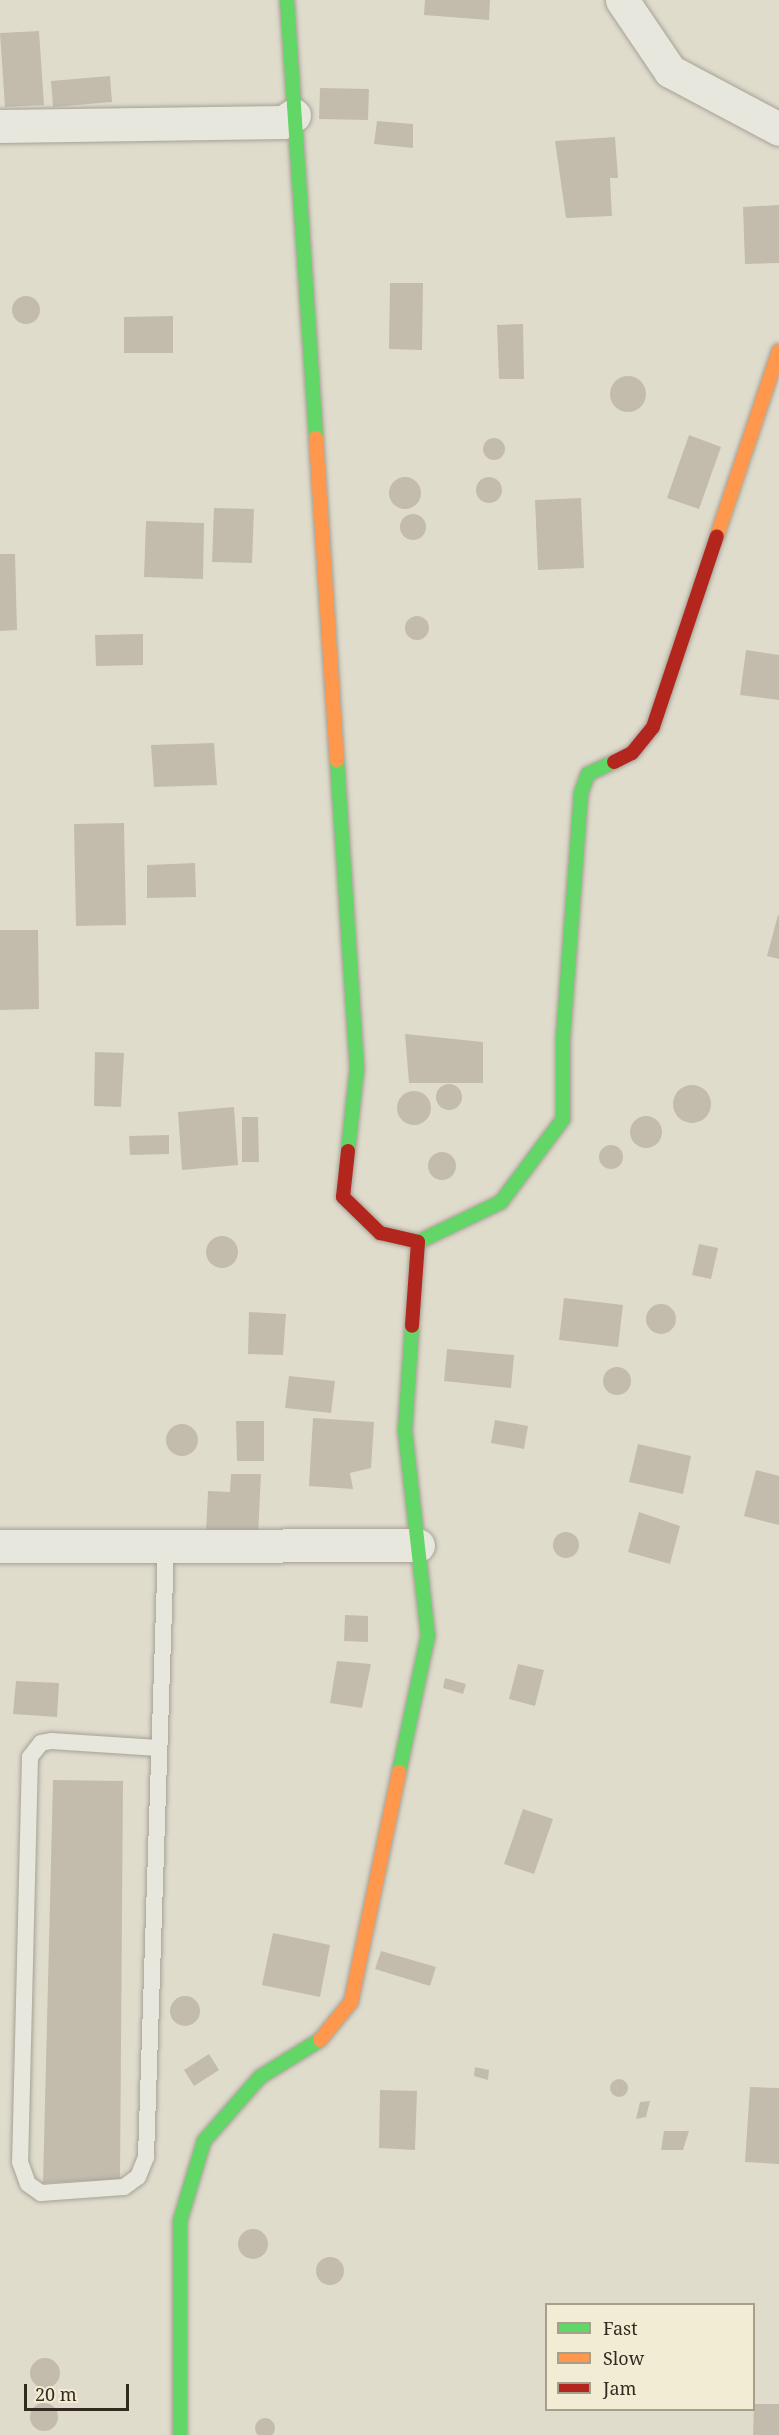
<!DOCTYPE html>
<style>
body{margin:0}
#map{position:relative;width:779px;height:2435px;overflow:hidden;background:#e0dccc;font-family:"Noto Serif",serif}
div>[style]{position:absolute}
.building>*{inset:0;background:#c3bcad}
.round{border-radius:50%}
.roads{filter:drop-shadow(0 0 2px #a5a196) drop-shadow(0 0 2px #a5a196)}
.lane>*{height:16px;margin:-8px;padding:0 8px;transform-origin:8px;border-radius:8px;background:#e8e7dd}
.street>*{height:33px;margin:-16.5px;padding:0 16.5px;transform-origin:16.5px;border-radius:16.5px;background:#e8e7dd}
.fast>*{height:14px;margin:-7px;padding:0 7px;transform-origin:7px;border-radius:7px;background:#63d668}
.slow>*{height:14px;margin:-7px;padding:0 7px;transform-origin:7px;border-radius:7px;background:#ff974d}
.jam>*{height:14px;margin:-7px;padding:0 7px;transform-origin:7px;border-radius:7px;background:#b3261e}
span{translate:-50% -50%;white-space:nowrap;text-align:center;line-height:1.15;-webkit-text-stroke:6px #f1ecd3;paint-order:stroke}
.legend{position:absolute;left:545px;top:2303px;width:210px;height:108px;box-sizing:border-box;background:#f1ecd3;border:2px solid #a59f8b;margin:0;padding:8px 10px;list-style:none;font-size:18px;color:#332b1f}
.legend li{display:flex;align-items:center;gap:12px;height:30px}
.legend b{width:30px;border:2px solid #a59f8b}
.scale{position:absolute;left:24px;top:2384px;width:105px;height:27px;box-sizing:border-box;border:3px solid #332b1f;border-top:0;padding-left:8px;font-size:18px;line-height:21px;white-space:nowrap;color:#332b1f;-webkit-text-stroke:4px #f1ecd3;paint-order:stroke}
</style>
<div id="map">
<div class="building">
<i style="clip-path:polygon(425px 0,490px 0,489px 20px,424px 15px)"></i>
<i style="clip-path:polygon(39px 31px,44px 105px,5px 107px,0 33px)"></i>
<i style="clip-path:polygon(110px 76px,112px 102px,53px 107px,51px 81px)"></i>
<i style="clip-path:polygon(320px 88px,369px 89px,368px 120px,319px 119px)"></i>
<i style="clip-path:polygon(377px 121px,413px 124px,413px 148px,374px 144px)"></i>
<i style="clip-path:polygon(615px 137px,618px 178px,610px 178px,612px 216px,566px 218px,555px 141px)"></i>
<i style="clip-path:polygon(779px 205px,779px 263px,745px 264px,743px 207px)"></i>
<i style="clip-path:polygon(390px 283px,423px 283px,422px 350px,389px 349px)"></i>
<i class="round" style="left:12px;top:296px;width:28px;height:28px"></i>
<i style="clip-path:polygon(173px 316px,173px 353px,124px 353px,124px 317px)"></i>
<i style="clip-path:polygon(523px 324px,524px 379px,499px 379px,497px 325px)"></i>
<i class="round" style="left:610px;top:376px;width:36px;height:36px"></i>
<i style="clip-path:polygon(689px 435px,721px 447px,699px 509px,667px 498px)"></i>
<i class="round" style="left:483px;top:438px;width:22px;height:22px"></i>
<i class="round" style="left:389px;top:477px;width:32px;height:32px"></i>
<i class="round" style="left:476px;top:477px;width:26px;height:26px"></i>
<i style="clip-path:polygon(581px 498px,584px 568px,538px 570px,535px 500px)"></i>
<i style="clip-path:polygon(214px 508px,254px 509px,252px 563px,212px 562px)"></i>
<i class="round" style="left:400px;top:514px;width:26px;height:26px"></i>
<i style="clip-path:polygon(146px 521px,204px 523px,203px 579px,144px 577px)"></i>
<i style="clip-path:polygon(0 554px,15px 554px,17px 630px,0 631px)"></i>
<i class="round" style="left:405px;top:616px;width:24px;height:24px"></i>
<i style="clip-path:polygon(143px 634px,143px 665px,96px 666px,95px 635px)"></i>
<i style="clip-path:polygon(746px 650px,779px 655px,779px 700px,740px 695px)"></i>
<i style="clip-path:polygon(214px 743px,217px 785px,154px 787px,151px 745px)"></i>
<i style="clip-path:polygon(124px 823px,126px 925px,76px 926px,74px 824px)"></i>
<i style="clip-path:polygon(195px 863px,196px 897px,147px 898px,147px 865px)"></i>
<i style="clip-path:polygon(778px 915px,779px 916px,779px 959px,767px 956px)"></i>
<i style="clip-path:polygon(0 930px,38px 930px,39px 1009px,0 1010px)"></i>
<i style="clip-path:polygon(405px 1034px,483px 1042px,483px 1083px,409px 1083px)"></i>
<i style="clip-path:polygon(95px 1052px,124px 1053px,121px 1107px,94px 1106px)"></i>
<i class="round" style="left:436px;top:1084px;width:26px;height:26px"></i>
<i class="round" style="left:673px;top:1085px;width:38px;height:38px"></i>
<i class="round" style="left:397px;top:1091px;width:34px;height:34px"></i>
<i style="clip-path:polygon(234px 1107px,238px 1165px,182px 1170px,178px 1112px)"></i>
<i class="round" style="left:630px;top:1116px;width:32px;height:32px"></i>
<i style="clip-path:polygon(242px 1117px,258px 1117px,259px 1162px,242px 1162px)"></i>
<i style="clip-path:polygon(169px 1135px,169px 1154px,130px 1155px,129px 1136px)"></i>
<i class="round" style="left:599px;top:1145px;width:24px;height:24px"></i>
<i class="round" style="left:428px;top:1152px;width:28px;height:28px"></i>
<i class="round" style="left:206px;top:1236px;width:32px;height:32px"></i>
<i style="clip-path:polygon(699px 1244px,718px 1248px,711px 1279px,692px 1275px)"></i>
<i style="clip-path:polygon(564px 1298px,623px 1305px,618px 1347px,559px 1340px)"></i>
<i class="round" style="left:646px;top:1304px;width:30px;height:30px"></i>
<i style="clip-path:polygon(249px 1312px,286px 1314px,283px 1355px,248px 1354px)"></i>
<i style="clip-path:polygon(447px 1349px,514px 1355px,511px 1388px,444px 1381px)"></i>
<i class="round" style="left:603px;top:1367px;width:28px;height:28px"></i>
<i style="clip-path:polygon(289px 1376px,335px 1381px,331px 1413px,285px 1408px)"></i>
<i style="clip-path:polygon(313px 1418px,374px 1422px,371px 1468px,350px 1473px,353px 1489px,309px 1486px)"></i>
<i style="clip-path:polygon(495px 1420px,528px 1426px,524px 1449px,491px 1443px)"></i>
<i style="clip-path:polygon(236px 1421px,264px 1421px,264px 1461px,237px 1461px)"></i>
<i class="round" style="left:166px;top:1424px;width:32px;height:32px"></i>
<i style="clip-path:polygon(638px 1444px,691px 1456px,683px 1494px,629px 1482px)"></i>
<i style="clip-path:polygon(756px 1470px,779px 1476px,779px 1525px,744px 1516px)"></i>
<i style="clip-path:polygon(231px 1474px,261px 1474px,258px 1536px,206px 1534px,208px 1491px,230px 1492px)"></i>
<i style="clip-path:polygon(639px 1512px,680px 1526px,670px 1564px,628px 1552px)"></i>
<i class="round" style="left:553px;top:1532px;width:26px;height:26px"></i>
<i style="clip-path:polygon(345px 1615px,368px 1616px,368px 1642px,344px 1641px)"></i>
<i style="clip-path:polygon(337px 1661px,371px 1664px,362px 1708px,330px 1703px)"></i>
<i style="clip-path:polygon(518px 1664px,544px 1670px,535px 1706px,509px 1699px)"></i>
<i style="clip-path:polygon(445px 1678px,466px 1684px,463px 1694px,443px 1688px)"></i>
<i style="clip-path:polygon(16px 1681px,59px 1683px,57px 1717px,13px 1714px)"></i>
<i style="clip-path:polygon(53px 1780px,123px 1781px,120px 2179px,43px 2183px)"></i>
<i style="clip-path:polygon(523px 1809px,553px 1819px,534px 1874px,504px 1864px)"></i>
<i style="clip-path:polygon(273px 1933px,330px 1945px,320px 1997px,262px 1985px)"></i>
<i style="clip-path:polygon(381px 1951px,436px 1967px,430px 1986px,375px 1969px)"></i>
<i class="round" style="left:170px;top:1996px;width:30px;height:30px"></i>
<i style="clip-path:polygon(209px 2054px,219px 2070px,194px 2086px,184px 2070px)"></i>
<i style="clip-path:polygon(475px 2067px,489px 2070px,488px 2080px,474px 2076px)"></i>
<i class="round" style="left:610px;top:2079px;width:18px;height:18px"></i>
<i style="clip-path:polygon(750px 2087px,779px 2088px,779px 2164px,745px 2162px)"></i>
<i style="clip-path:polygon(380px 2090px,417px 2091px,415px 2150px,379px 2148px)"></i>
<i style="clip-path:polygon(650px 2101px,646px 2117px,636px 2119px,640px 2102px)"></i>
<i style="clip-path:polygon(664px 2131px,689px 2131px,683px 2150px,661px 2150px)"></i>
<i class="round" style="left:238px;top:2229px;width:30px;height:30px"></i>
<i class="round" style="left:316px;top:2257px;width:28px;height:28px"></i>
<i class="round" style="left:30px;top:2358px;width:30px;height:30px"></i>
<i class="round" style="left:30px;top:2403px;width:28px;height:28px"></i>
<i style="clip-path:polygon(754px 2404px,779px 2404px,779px 2435px,753px 2435px)"></i>
<i class="round" style="left:255px;top:2418px;width:20px;height:20px"></i>
</div>
<div class="roads">
<div class="lane">
<i style="left:158px;top:1748px;width:107px;rotate:-176.3deg"></i>
<i style="left:51px;top:1741px;width:10px;rotate:169deg"></i>
<i style="left:41px;top:1743px;width:18px;rotate:128deg"></i>
<i style="left:30px;top:1757px;width:405px;rotate:91.4deg"></i>
<i style="left:20px;top:2162px;width:23px;rotate:70deg"></i>
<i style="left:28px;top:2184px;width:16px;rotate:35deg"></i>
<i style="left:41px;top:2193px;width:83px;rotate:-4.1deg"></i>
<i style="left:124px;top:2187px;width:17px;rotate:-36deg"></i>
<i style="left:138px;top:2177px;width:22px;rotate:-68deg"></i>
<i style="left:146px;top:2157px;width:609px;rotate:-88.12deg"></i>
</div>
<div class="street">
<i style="left:622px;top:0;width:86px;rotate:55.9deg"></i>
<i style="left:670px;top:71px;width:123px;rotate:28deg"></i>
<i style="left:0;top:126px;width:283px;rotate:-0.8deg"></i>
<i style="left:283px;top:122px;width:13px;rotate:-32deg"></i>
<i style="left:0;top:1546px;width:418px;rotate:-0.1deg"></i>
</div>
<div class="fast">
<i style="left:287px;top:0;width:439px;rotate:86.2deg"></i>
<i style="left:337px;top:760px;width:309px;rotate:86.3deg"></i>
<i style="left:357px;top:1068px;width:83px;rotate:96.2deg"></i>
<i style="left:418px;top:1242px;width:92px;rotate:-25.7deg"></i>
<i style="left:501px;top:1202px;width:104px;rotate:-53.2deg"></i>
<i style="left:563px;top:1119px;width:81px;rotate:-90deg"></i>
<i style="left:563px;top:1038px;width:246px;rotate:-85.8deg"></i>
<i style="left:581px;top:793px;width:20px;rotate:-70deg"></i>
<i style="left:588px;top:774px;width:29px;rotate:-25deg"></i>
<i style="left:399px;top:1772px;width:139px;rotate:-78deg"></i>
<i style="left:428px;top:1636px;width:207px;rotate:-96.4deg"></i>
<i style="left:405px;top:1430px;width:104px;rotate:-86.1deg"></i>
<i style="left:180px;top:2435px;width:214px;rotate:-90deg"></i>
<i style="left:180px;top:2221px;width:84px;rotate:-73.3deg"></i>
<i style="left:204px;top:2141px;width:85px;rotate:-48.8deg"></i>
<i style="left:260px;top:2077px;width:70px;rotate:-31.7deg"></i>
</div>
<div class="slow">
<i style="left:316px;top:438px;width:323px;rotate:86.3deg"></i>
<i style="left:717px;top:536px;width:195px;rotate:-71.5deg"></i>
<i style="left:320px;top:2040px;width:49px;rotate:-50.8deg"></i>
<i style="left:351px;top:2002px;width:235px;rotate:-78.2deg"></i>
</div>
<div class="jam">
<i style="left:614px;top:762px;width:20px;rotate:-27deg"></i>
<i style="left:632px;top:753px;width:33px;rotate:-51deg"></i>
<i style="left:653px;top:727px;width:201px;rotate:-71.5deg"></i>
<i style="left:348px;top:1151px;width:46px;rotate:96.2deg"></i>
<i style="left:343px;top:1197px;width:52px;rotate:44.2deg"></i>
<i style="left:380px;top:1233px;width:39px;rotate:13deg"></i>
<i style="left:418px;top:1242px;width:84px;rotate:94.1deg"></i>
</div>
</div>
<ul class="legend">
<li><b style="height:8px;background:#63d668"></b>Fast</li>
<li><b style="height:8px;background:#ff974d"></b>Slow</li>
<li><b style="height:8px;background:#b3261e"></b>Jam</li>
</ul>
<div class="scale">20 m</div>
</div>
